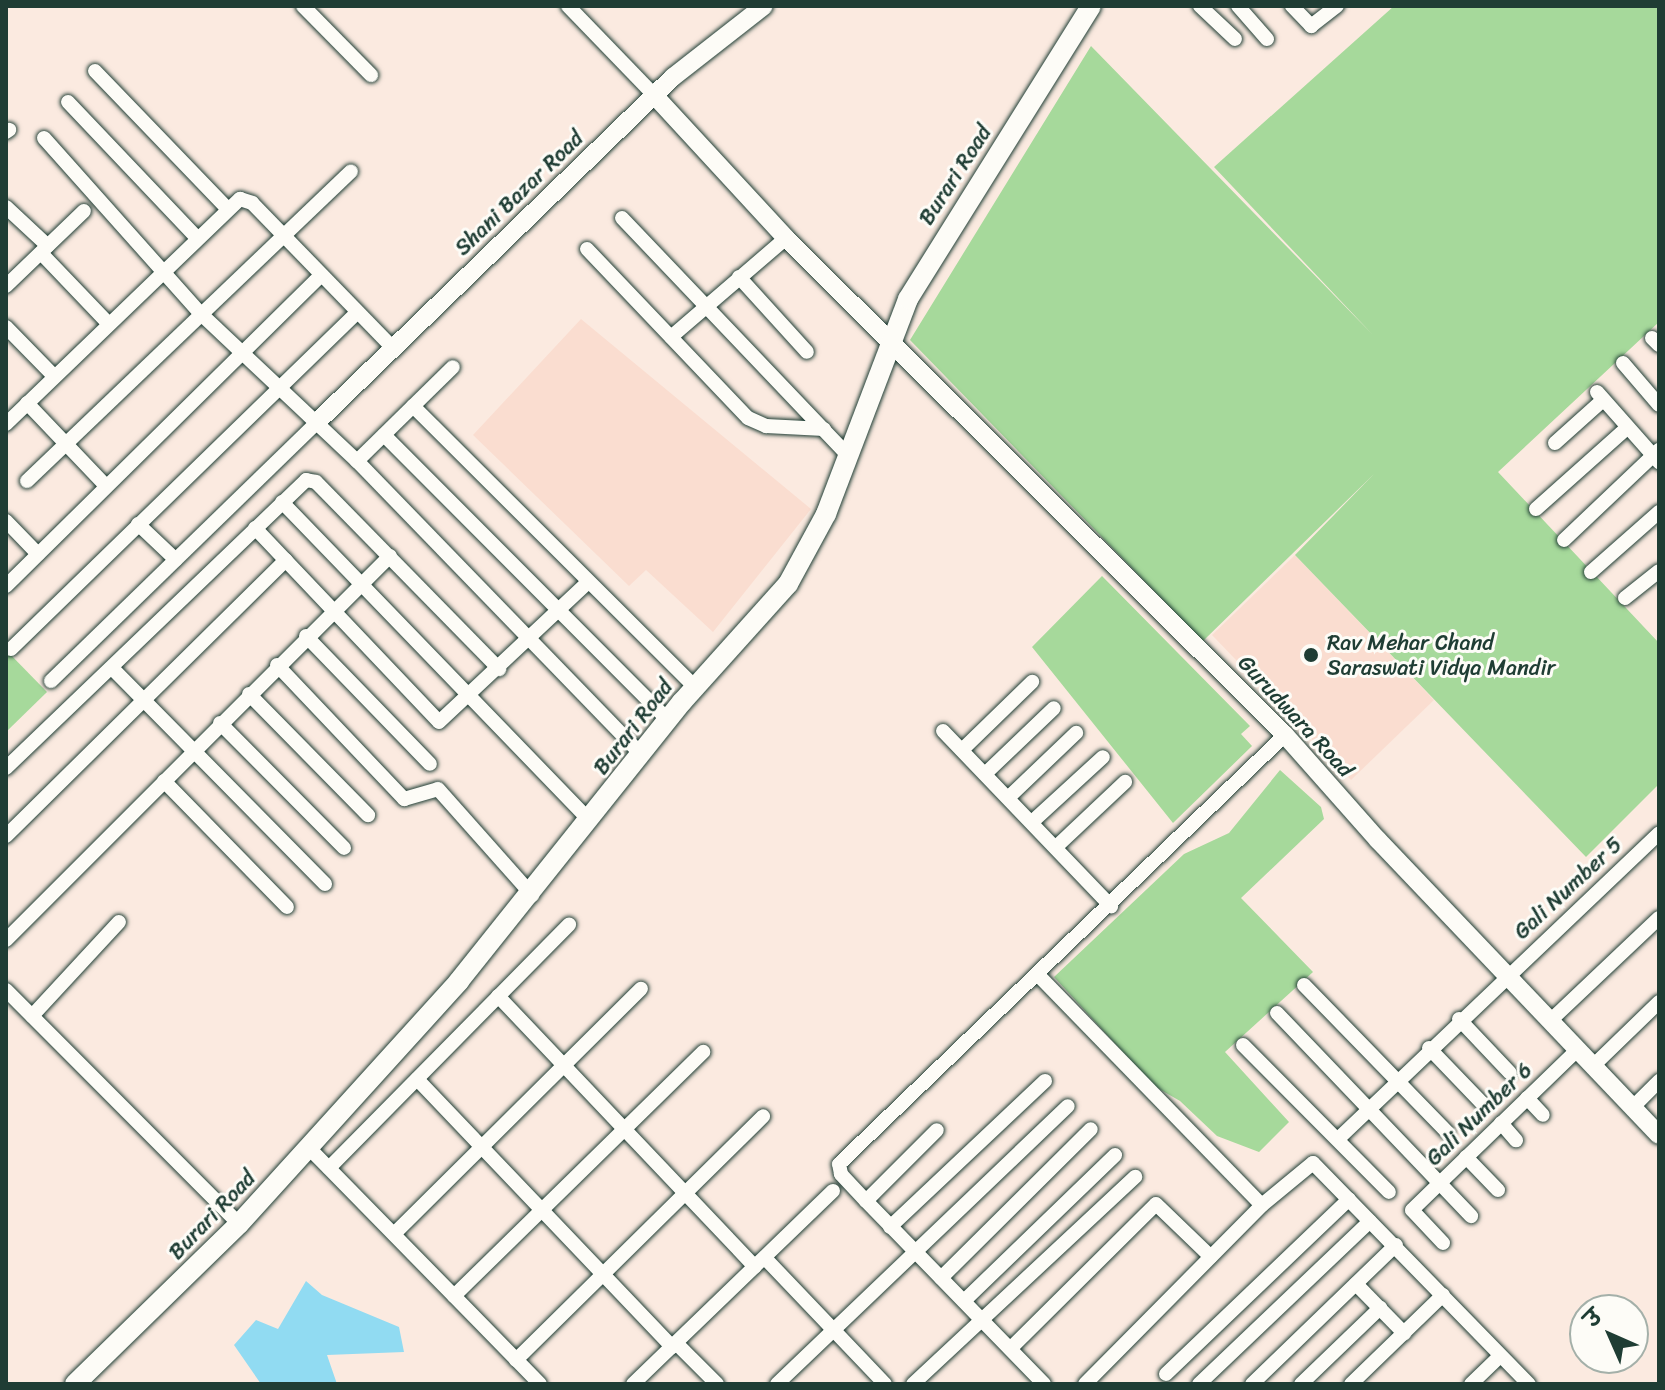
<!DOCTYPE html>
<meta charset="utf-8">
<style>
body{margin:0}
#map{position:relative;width:1665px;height:1390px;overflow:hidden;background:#fbeae0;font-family:Sriracha,"Playpen Sans Deva",sans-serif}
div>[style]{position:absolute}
.built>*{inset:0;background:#faddd0}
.green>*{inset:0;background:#a6d99b}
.water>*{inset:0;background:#91dbf2}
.roads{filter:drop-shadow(0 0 2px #1f3d34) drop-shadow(0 0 2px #1f3d34)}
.minor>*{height:14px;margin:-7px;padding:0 7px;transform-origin:7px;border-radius:7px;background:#fdfcf7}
.tertiary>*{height:18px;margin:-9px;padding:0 9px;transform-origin:9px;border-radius:9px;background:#fdfcf7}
.secondary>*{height:20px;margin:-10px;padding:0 10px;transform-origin:10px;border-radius:10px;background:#fdfcf7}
.dots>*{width:22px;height:22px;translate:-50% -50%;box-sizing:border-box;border:4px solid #fdfcf7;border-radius:50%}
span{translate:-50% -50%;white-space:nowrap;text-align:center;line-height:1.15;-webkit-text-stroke:6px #fdfcf7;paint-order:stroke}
.street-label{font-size:22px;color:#1f3d34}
.poi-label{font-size:22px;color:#1f3d34}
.left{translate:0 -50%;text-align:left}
.frame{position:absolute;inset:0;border:8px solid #1f3d34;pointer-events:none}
.north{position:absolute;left:1569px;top:1294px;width:80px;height:80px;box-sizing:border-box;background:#fdfcf7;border:2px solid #a4b0a9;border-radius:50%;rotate:315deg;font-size:22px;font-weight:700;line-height:32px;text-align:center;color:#1f3d34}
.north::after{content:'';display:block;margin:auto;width:28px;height:36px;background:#1f3d34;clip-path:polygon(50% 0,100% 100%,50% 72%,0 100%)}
</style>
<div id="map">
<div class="built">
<i style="clip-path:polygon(581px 319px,811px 509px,713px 632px,646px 570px,629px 586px,473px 435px)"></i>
<i style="clip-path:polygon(1295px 555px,1434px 700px,1351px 780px,1212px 635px)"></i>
</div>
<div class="green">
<i style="clip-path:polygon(1394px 6px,1659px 6px,1659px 322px,1498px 472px,1659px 643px,1659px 784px,1586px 857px,1295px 555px,1374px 474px,1203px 641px,910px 340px,1091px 46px,1373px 335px,1214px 167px)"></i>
<i style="clip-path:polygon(1102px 576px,1250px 726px,1241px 734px,1252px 746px,1173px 823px,1032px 647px)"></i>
<i style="clip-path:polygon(6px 650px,47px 692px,6px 732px)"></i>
<i style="clip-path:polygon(1280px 770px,1321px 807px,1324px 819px,1241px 898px,1313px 972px,1225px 1052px,1289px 1122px,1259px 1152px,1217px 1136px,1180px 1101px,1154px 1086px,1054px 977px,1184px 854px,1229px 833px)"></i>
</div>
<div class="water">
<i style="clip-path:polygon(306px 1281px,322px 1295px,399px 1327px,404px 1352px,327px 1355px,337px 1384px,261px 1384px,234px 1345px,256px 1320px,278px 1329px)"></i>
</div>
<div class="roads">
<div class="minor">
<i style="left:303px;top:6px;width:97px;rotate:45.4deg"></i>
<i style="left:568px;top:6px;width:124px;rotate:46deg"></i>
<i style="left:1200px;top:6px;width:48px;rotate:43.3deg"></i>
<i style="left:1238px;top:6px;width:44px;rotate:48.7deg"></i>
<i style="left:1292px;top:6px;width:28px;rotate:46deg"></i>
<i style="left:1311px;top:26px;width:33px;rotate:-38deg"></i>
<i style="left:95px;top:71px;width:192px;rotate:46.1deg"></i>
<i style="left:68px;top:102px;width:187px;rotate:46.5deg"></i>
<i style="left:6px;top:132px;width:4px;rotate:-34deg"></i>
<i style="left:44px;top:138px;width:236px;rotate:48.3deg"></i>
<i style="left:201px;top:314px;width:214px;rotate:43.3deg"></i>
<i style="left:357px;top:461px;width:408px;rotate:45.9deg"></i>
<i style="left:6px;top:207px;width:57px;rotate:42.9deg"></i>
<i style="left:622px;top:218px;width:326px;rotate:46.4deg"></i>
<i style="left:587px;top:249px;width:233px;rotate:46.4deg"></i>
<i style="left:748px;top:418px;width:20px;rotate:24deg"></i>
<i style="left:766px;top:426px;width:58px;rotate:3deg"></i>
<i style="left:41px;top:253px;width:97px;rotate:46.3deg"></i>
<i style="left:739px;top:277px;width:101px;rotate:47.8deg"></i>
<i style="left:6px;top:286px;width:108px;rotate:-43.9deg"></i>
<i style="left:6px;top:327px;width:69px;rotate:45.6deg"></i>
<i style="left:671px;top:337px;width:152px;rotate:-40.7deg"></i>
<i style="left:1652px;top:338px;width:10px;rotate:45deg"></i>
<i style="left:1623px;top:363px;width:55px;rotate:49.4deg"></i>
<i style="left:1597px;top:392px;width:94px;rotate:48.5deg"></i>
<i style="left:27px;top:403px;width:115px;rotate:46.4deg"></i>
<i style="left:413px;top:406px;width:398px;rotate:44.9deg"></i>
<i style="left:6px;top:424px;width:325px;rotate:-43.9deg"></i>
<i style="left:240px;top:199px;width:13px;rotate:18deg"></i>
<i style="left:252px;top:203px;width:202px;rotate:45.8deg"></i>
<i style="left:384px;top:435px;width:402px;rotate:45.1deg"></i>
<i style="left:1555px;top:443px;width:64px;rotate:-41.9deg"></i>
<i style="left:357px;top:461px;width:134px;rotate:-44.4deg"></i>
<i style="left:27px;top:481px;width:448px;rotate:-43.7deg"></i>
<i style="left:282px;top:502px;width:443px;rotate:46deg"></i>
<i style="left:1536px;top:509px;width:122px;rotate:-41.7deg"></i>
<i style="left:6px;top:521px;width:46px;rotate:45.9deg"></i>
<i style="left:138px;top:524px;width:52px;rotate:43.5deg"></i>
<i style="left:255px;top:528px;width:267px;rotate:46.5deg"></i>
<i style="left:439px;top:722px;width:204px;rotate:-43.2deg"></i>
<i style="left:1564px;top:540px;width:131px;rotate:-43.5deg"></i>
<i style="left:1591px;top:572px;width:91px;rotate:-41.4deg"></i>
<i style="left:6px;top:586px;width:441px;rotate:-44.6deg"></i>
<i style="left:1625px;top:598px;width:43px;rotate:-38.5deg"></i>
<i style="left:306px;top:636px;width:178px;rotate:45.9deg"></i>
<i style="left:11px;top:649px;width:482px;rotate:-44.2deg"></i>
<i style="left:277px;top:665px;width:185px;rotate:46.5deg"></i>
<i style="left:404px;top:799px;width:35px;rotate:-16deg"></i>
<i style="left:438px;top:789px;width:142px;rotate:48.4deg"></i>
<i style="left:113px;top:669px;width:302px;rotate:45.4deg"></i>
<i style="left:51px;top:681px;width:370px;rotate:-44.2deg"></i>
<i style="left:249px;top:694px;width:170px;rotate:45.5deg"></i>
<i style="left:220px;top:723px;width:176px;rotate:45.2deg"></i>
<i style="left:943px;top:731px;width:243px;rotate:46.2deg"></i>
<i style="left:962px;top:750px;width:98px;rotate:-44.2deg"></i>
<i style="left:6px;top:768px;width:416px;rotate:-43.8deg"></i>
<i style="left:306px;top:480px;width:10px;rotate:11deg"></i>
<i style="left:316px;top:482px;width:262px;rotate:45.6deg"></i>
<i style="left:985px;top:774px;width:95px;rotate:-43.7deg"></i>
<i style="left:164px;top:781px;width:176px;rotate:45.7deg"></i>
<i style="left:1009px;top:797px;width:93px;rotate:-43.7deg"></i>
<i style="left:1032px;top:822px;width:96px;rotate:-42.5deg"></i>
<i style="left:6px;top:836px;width:393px;rotate:-44.6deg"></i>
<i style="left:1056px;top:847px;width:95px;rotate:-43.3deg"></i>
<i style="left:6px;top:940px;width:543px;rotate:-45deg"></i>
<i style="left:1037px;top:974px;width:322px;rotate:45.8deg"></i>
<i style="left:1304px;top:985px;width:206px;rotate:45.8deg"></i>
<i style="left:6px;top:990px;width:330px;rotate:45.1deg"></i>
<i style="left:498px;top:996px;width:373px;rotate:46.5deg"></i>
<i style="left:1277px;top:1013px;width:281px;rotate:46.3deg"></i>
<i style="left:32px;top:1016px;width:128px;rotate:-47.2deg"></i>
<i style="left:1459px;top:1019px;width:74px;rotate:46.6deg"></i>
<i style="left:1550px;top:1021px;width:150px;rotate:-43.4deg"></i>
<i style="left:1243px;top:1045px;width:207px;rotate:45.2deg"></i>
<i style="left:1429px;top:1048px;width:75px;rotate:46.1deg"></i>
<i style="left:1593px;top:1066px;width:92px;rotate:-44.1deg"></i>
<i style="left:417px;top:1079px;width:370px;rotate:46.4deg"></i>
<i style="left:1527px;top:1098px;width:23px;rotate:47deg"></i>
<i style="left:1633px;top:1107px;width:37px;rotate:-45deg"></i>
<i style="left:1501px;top:1123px;width:23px;rotate:49deg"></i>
<i style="left:1338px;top:1139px;width:443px;rotate:-43.6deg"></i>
<i style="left:309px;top:1148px;width:330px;rotate:45.6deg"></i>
<i style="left:1466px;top:1157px;width:46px;rotate:45.9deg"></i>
<i style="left:329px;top:1168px;width:342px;rotate:-45.4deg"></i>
<i style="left:866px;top:1201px;width:100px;rotate:-45deg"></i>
<i style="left:890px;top:1227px;width:213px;rotate:-43.3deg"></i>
<i style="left:394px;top:1234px;width:348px;rotate:-44.8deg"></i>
<i style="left:1443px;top:1243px;width:45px;rotate:-133.2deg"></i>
<i style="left:1412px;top:1210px;width:230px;rotate:-44.1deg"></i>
<i style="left:765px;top:1258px;width:174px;rotate:46.4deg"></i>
<i style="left:941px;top:1278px;width:211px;rotate:-44.8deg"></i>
<i style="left:1356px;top:1284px;width:69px;rotate:45.6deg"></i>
<i style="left:454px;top:1296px;width:349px;rotate:-44.4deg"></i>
<i style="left:964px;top:1301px;width:210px;rotate:-44deg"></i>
<i style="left:676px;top:1343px;width:58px;rotate:45deg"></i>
<i style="left:1011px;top:1348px;width:204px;rotate:-44.8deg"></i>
<i style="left:1156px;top:1204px;width:76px;rotate:43.9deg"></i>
<i style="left:516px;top:1360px;width:347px;rotate:-44.6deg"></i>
<i style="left:1166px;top:1374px;width:253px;rotate:-43.7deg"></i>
<i style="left:633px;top:1384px;width:278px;rotate:-44deg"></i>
<i style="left:777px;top:1384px;width:402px;rotate:-43.7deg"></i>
<i style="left:913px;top:1384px;width:304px;rotate:-43deg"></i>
<i style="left:1044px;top:1384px;width:255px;rotate:-134.2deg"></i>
<i style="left:866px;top:1201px;width:37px;rotate:-133deg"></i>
<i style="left:841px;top:1174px;width:10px;rotate:-101deg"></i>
<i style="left:839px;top:1164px;width:619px;rotate:-43.89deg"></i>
<i style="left:1085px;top:1384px;width:252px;rotate:-45.3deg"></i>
<i style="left:1262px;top:1205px;width:66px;rotate:-39.5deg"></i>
<i style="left:1313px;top:1163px;width:309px;rotate:45.7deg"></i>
<i style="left:1199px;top:1384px;width:236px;rotate:-43.6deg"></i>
<i style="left:1252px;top:1384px;width:200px;rotate:-44deg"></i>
<i style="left:1301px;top:1384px;width:110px;rotate:-43.9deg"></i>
<i style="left:1351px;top:1384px;width:128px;rotate:-44.1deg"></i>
<i style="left:1471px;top:1384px;width:40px;rotate:-44deg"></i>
</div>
<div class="tertiary">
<i style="left:654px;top:95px;width:195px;rotate:47.3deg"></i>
<i style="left:786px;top:238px;width:704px;rotate:44.88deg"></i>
<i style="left:1285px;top:735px;width:140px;rotate:48.5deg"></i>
<i style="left:1378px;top:840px;width:407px;rotate:46.4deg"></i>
<i style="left:316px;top:423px;width:497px;rotate:-44.1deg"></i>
<i style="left:673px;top:77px;width:115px;rotate:-38deg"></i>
</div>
<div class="secondary">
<i style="left:75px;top:1384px;width:229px;rotate:-44.3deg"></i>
<i style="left:239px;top:1224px;width:328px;rotate:-47.8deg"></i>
<i style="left:459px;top:981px;width:357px;rotate:-51.4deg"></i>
<i style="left:682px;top:702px;width:159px;rotate:-48.1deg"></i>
<i style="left:788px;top:584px;width:80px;rotate:-61.5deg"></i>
<i style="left:826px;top:514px;width:230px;rotate:-69.1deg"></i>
<i style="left:908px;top:299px;width:345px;rotate:-58deg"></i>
</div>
</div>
<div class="dots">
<i style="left:1311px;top:655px;background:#1f3d34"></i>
</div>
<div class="street-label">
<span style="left:955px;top:175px;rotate:-57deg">Burari Road</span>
<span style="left:519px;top:193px;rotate:-44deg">Shani Bazar Road</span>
<span style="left:1296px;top:716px;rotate:47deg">Gurudwara Road</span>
<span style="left:633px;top:727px;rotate:-52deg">Burari Road</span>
<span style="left:1568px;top:888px;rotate:-43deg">Gali Number 5</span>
<span style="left:1479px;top:1114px;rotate:-44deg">Gali Number 6</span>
<span style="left:212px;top:1215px;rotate:-46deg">Burari Road</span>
</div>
<div class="poi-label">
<span class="left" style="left:1327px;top:655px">Rav Mehar Chand<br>Saraswati Vidya Mandir</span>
</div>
<div class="frame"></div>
<div class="north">उ</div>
</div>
